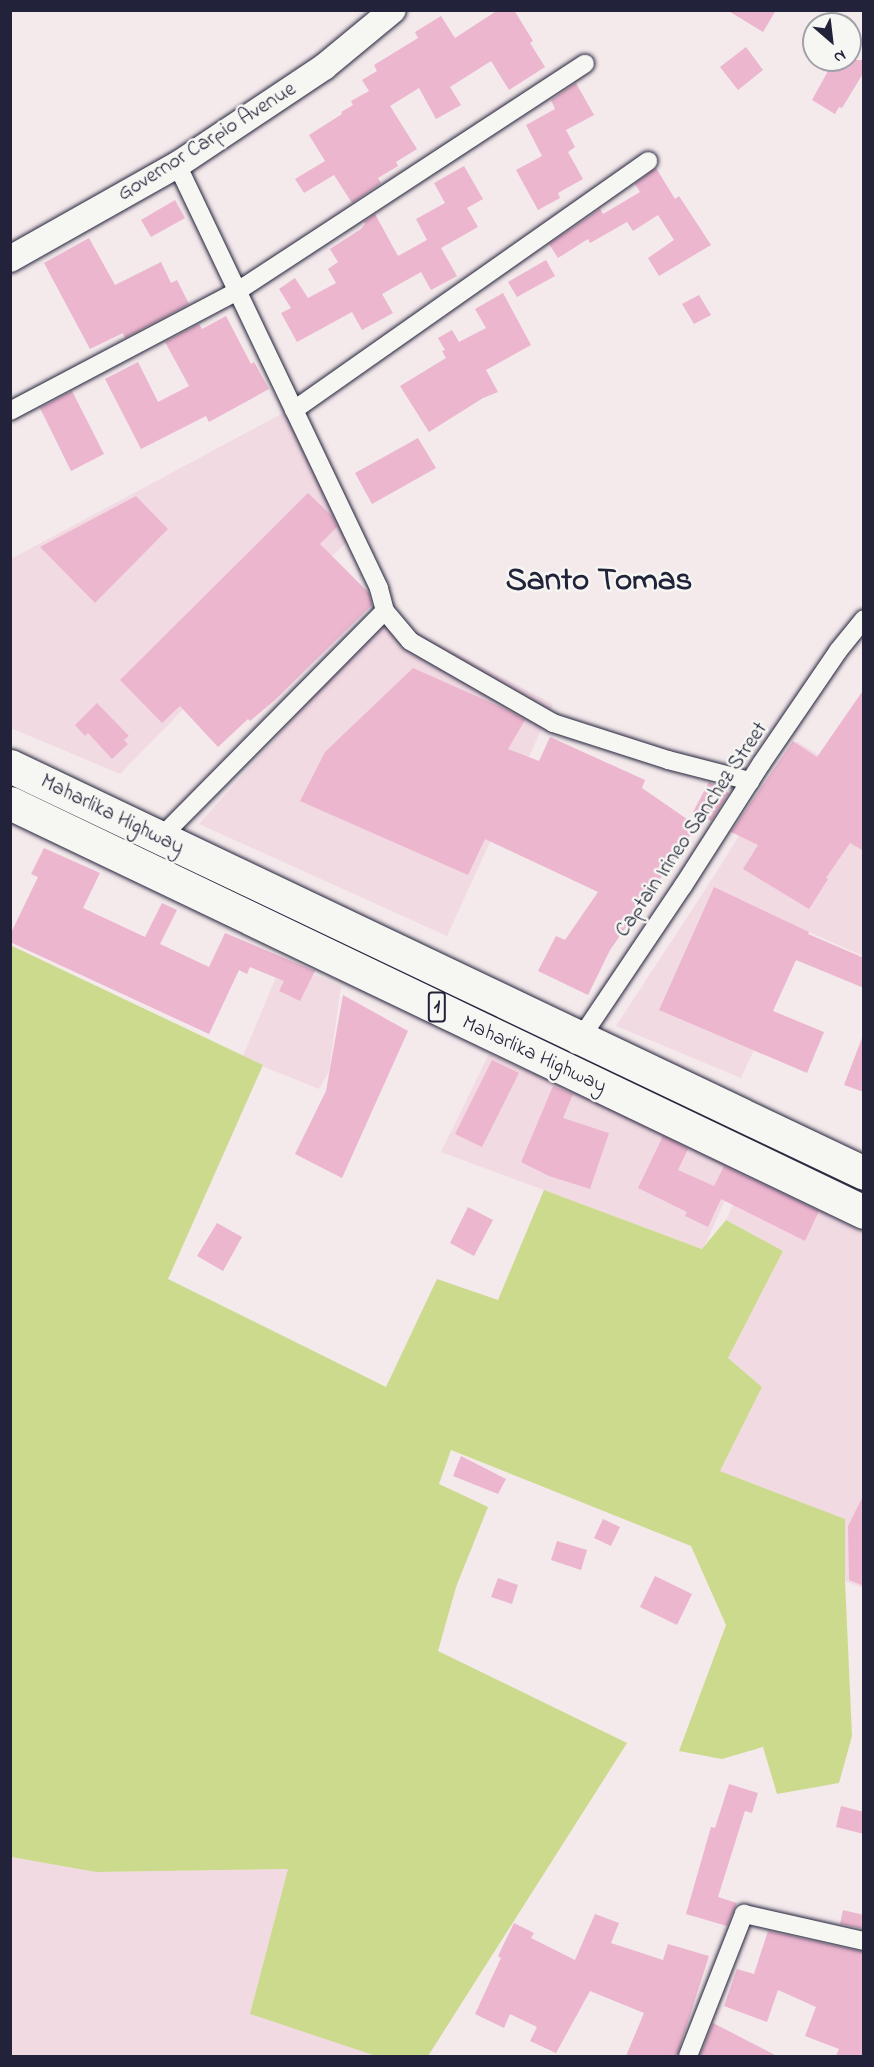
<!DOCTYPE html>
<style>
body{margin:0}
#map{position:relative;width:874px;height:2067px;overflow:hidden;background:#f4e9eb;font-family:"Indie Flower",sans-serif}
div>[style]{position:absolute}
.built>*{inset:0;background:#f2dae3}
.green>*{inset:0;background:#ccda8d}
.building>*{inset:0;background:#ecb6cf}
.roads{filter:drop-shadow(0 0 2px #22223b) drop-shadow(0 0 2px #22223b)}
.street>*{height:18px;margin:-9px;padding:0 9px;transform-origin:9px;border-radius:9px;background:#f6f6f2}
.secondary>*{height:26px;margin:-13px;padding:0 13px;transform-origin:13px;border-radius:13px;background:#f6f6f2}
.highway>*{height:33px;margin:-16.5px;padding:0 16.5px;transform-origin:16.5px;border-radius:16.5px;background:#f6f6f2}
span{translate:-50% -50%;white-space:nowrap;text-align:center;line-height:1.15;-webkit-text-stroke:5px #f6f6f2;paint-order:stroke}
.shield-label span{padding:2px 4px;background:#f6f6f2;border:2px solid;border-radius:4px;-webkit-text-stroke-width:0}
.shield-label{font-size:20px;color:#22223b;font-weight:700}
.street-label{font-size:21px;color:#22223b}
.town-label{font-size:33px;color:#22223b;font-weight:700}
.frame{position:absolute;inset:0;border:12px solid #22223b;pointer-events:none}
.north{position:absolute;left:802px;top:12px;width:60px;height:60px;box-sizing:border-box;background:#f6f6f2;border:2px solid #a1a1a9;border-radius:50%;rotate:152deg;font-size:16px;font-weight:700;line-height:24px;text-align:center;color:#22223b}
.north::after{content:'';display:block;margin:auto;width:21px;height:27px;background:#22223b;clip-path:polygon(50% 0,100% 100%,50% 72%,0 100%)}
</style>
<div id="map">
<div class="built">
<i style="clip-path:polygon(287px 411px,350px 538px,120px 774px,11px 728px,11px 559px)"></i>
<i style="clip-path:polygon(385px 616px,553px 704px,447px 936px,199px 824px)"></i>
<i style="clip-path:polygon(797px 741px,863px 784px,863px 956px,809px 932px,741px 1078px,616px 1026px,716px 873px)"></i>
<i style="clip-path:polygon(283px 961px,341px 986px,329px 1071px,319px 1089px,242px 1058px)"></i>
<i style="clip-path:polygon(489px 1054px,740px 1167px,703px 1249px,441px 1152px)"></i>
<i style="clip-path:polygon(747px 1175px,863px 1232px,863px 1588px,845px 1581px,845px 1519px,720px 1471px,762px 1387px,728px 1358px,783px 1251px,726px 1220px)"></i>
<i style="clip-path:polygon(10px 1857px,96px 1872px,288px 1869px,250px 2014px,376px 2056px,11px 2056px)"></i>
</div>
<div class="green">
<i style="clip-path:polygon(10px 945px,263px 1065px,168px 1279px,386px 1387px,437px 1279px,498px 1300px,544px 1190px,702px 1249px,726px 1220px,783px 1251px,728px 1358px,762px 1387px,720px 1471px,845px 1519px,845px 1581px,852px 1736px,839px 1783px,777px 1794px,763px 1747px,722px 1759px,679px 1751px,726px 1625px,691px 1546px,451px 1450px,439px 1484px,488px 1507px,456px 1587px,438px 1651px,627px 1743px,428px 2056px,376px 2056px,250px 2014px,288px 1869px,96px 1872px,11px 1857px)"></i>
</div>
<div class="building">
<i style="clip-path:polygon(498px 10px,514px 10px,533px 41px,530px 43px,545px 67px,509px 90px,491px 61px,450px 87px,461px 105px,436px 119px,419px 88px,390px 106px,417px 149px,396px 162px,398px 166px,378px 178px,381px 183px,352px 203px,334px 175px,304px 193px,295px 179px,325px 161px,309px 135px,342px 114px,341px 112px,353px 105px,351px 101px,369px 91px,362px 80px,377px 71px,374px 65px,418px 38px,415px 32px,441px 16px,455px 38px)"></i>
<i style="clip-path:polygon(727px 10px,776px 10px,763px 32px)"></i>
<i style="clip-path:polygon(746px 47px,763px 70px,738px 90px,720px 67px)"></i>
<i style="clip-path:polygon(834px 60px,864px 60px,864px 72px,842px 108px,839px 107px,835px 114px,812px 100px)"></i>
<i style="clip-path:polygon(576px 83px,594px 115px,566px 130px,575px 147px,568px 152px,583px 179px,558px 193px,560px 198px,538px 210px,516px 170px,542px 156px,526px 125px,555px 109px,551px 100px)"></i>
<i style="clip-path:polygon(464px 166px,483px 199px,467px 208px,478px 227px,441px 248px,457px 276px,431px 290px,421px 272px,382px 294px,393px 313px,362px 330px,352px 312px,297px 342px,281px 313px,291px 308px,279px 289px,295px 278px,308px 298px,336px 283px,328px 269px,338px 262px,330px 249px,361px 229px,365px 224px,364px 222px,375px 214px,398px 256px,427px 240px,416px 219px,445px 203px,434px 183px)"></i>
<i style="clip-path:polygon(656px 168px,675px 199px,679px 196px,711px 245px,659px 276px,648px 258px,674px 240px,658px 215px,633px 231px,627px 222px,590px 243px,588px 239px,558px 258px,549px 244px,600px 209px,603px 214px,640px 192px,635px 184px)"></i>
<i style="clip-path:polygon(175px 200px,185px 218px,151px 237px,141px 220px)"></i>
<i style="clip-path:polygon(89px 238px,115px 285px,161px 262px,171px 283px,177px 280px,189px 304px,125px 338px,123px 333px,90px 349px,44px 263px)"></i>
<i style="clip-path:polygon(546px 260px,555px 276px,517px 297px,508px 282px)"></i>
<i style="clip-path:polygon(503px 293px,531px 345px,486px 370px,498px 392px,483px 398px,429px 432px,400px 386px,446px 358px,442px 351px,445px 350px,438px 338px,452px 330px,459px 342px,486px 328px,475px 309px)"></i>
<i style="clip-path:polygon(699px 295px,711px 315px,694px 324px,682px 304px)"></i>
<i style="clip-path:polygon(226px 316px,251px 364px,254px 362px,269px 389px,209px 422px,206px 416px,141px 449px,105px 379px,138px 362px,158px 402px,189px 386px,165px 342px,199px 324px,202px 329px)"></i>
<i style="clip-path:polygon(72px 391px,104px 454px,71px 471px,40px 408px)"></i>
<i style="clip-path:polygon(418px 438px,436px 468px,372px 504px,355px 473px)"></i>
<i style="clip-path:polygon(308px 493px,333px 517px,337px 527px,320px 544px,369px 593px,372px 605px,275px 700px,250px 721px,248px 719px,218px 747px,180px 706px,162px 723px,120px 680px)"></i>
<i style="clip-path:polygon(136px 496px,168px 529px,95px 603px,40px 547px)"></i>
<i style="clip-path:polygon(413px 668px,503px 708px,525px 720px,508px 749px,539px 761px,550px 737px,645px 780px,642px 788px,697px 826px,610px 950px,588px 995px,538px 971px,556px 936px,565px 940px,598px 892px,485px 839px,468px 875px,300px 801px,325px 752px)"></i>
<i style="clip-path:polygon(864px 689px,864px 851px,850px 843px,826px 878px,828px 879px,809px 909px,743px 869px,758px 845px,731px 832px,793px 741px,817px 757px)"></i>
<i style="clip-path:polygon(97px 703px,129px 736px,124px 740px,128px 744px,112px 759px,88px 733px,85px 736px,75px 725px)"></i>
<i style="clip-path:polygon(709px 782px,729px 793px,711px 821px,693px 812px)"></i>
<i style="clip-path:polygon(44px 848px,100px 873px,83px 908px,145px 937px,162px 903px,177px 910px,160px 944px,209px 967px,225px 933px,315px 971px,300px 1001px,279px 991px,284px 981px,250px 967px,247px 974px,239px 970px,209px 1034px,10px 942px,10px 935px,38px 877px,31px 874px)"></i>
<i style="clip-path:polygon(714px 887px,809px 932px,808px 934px,864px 958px,864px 988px,796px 960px,773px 1011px,824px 1032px,807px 1073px,659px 1010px)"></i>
<i style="clip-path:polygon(343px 995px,408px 1031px,342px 1178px,295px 1154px,326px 1091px)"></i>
<i style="clip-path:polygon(862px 1038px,864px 1038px,864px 1092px,844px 1085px)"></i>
<i style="clip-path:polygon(492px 1060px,519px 1073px,482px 1147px,455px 1134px)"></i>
<i style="clip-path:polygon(553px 1086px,573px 1094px,563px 1118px,609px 1133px,590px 1189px,549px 1176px,521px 1162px)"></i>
<i style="clip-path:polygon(663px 1136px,688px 1149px,678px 1170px,714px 1186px,724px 1166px,819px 1211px,805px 1241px,721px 1199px,708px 1227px,685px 1216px,687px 1212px,638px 1188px)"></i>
<i style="clip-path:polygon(468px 1207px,493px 1220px,474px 1256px,450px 1243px)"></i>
<i style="clip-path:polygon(217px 1223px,242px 1237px,223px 1271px,197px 1256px)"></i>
<i style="clip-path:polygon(461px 1456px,506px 1479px,498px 1494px,453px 1476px)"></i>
<i style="clip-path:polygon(864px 1494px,864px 1586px,849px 1580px,848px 1526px)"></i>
<i style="clip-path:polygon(603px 1519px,620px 1527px,611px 1546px,594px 1538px)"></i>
<i style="clip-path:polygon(557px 1541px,587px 1550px,581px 1570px,551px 1560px)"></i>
<i style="clip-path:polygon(655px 1576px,692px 1594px,677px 1625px,640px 1607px)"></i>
<i style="clip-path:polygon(498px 1578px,518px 1585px,512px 1604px,491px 1597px)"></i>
<i style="clip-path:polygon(729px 1784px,758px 1793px,752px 1813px,745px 1811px,718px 1897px,737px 1903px,727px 1926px,686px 1914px,711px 1827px,715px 1828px)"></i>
<i style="clip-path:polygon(841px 1806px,864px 1812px,864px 1834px,836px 1827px)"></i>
<i style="clip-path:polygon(843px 1910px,864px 1915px,864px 1929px,840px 1924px)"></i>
<i style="clip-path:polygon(595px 1914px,619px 1923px,611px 1943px,663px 1960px,668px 1944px,709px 1956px,677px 2056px,626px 2056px,644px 2013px,590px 1991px,556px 2053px,530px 2041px,537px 2027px,510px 2014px,504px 2028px,475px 2014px,501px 1958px,498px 1956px,514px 1923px,534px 1933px,531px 1938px,575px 1960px)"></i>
<i style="clip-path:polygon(768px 1931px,864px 1952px,864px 2056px,836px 2056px,839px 2049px,805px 2036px,816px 2007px,778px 1990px,767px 2022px,724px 2006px,737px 1969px,754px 1974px)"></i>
<i style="clip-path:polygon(713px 2023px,777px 2056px,700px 2056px)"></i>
</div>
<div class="roads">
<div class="street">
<i style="left:294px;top:410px;width:433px;rotate:-35.1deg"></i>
<i style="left:10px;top:411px;width:255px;rotate:-27.8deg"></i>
<i style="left:236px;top:292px;width:417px;rotate:-33.2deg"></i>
<i style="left:385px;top:611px;width:39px;rotate:50deg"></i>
<i style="left:410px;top:641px;width:165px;rotate:29.8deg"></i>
<i style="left:553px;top:723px;width:121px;rotate:17.8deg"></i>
<i style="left:668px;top:760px;width:85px;rotate:14.4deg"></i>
<i style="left:160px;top:838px;width:320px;rotate:-45.3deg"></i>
<i style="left:385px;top:611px;width:24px;rotate:-105deg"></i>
<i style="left:379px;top:588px;width:469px;rotate:-115.5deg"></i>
<i style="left:576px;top:1045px;width:192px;rotate:-56.1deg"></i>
<i style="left:683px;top:886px;width:145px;rotate:-57.4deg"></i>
<i style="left:761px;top:764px;width:137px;rotate:-55.7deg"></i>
<i style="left:838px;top:651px;width:41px;rotate:-50.9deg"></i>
<i style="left:688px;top:2056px;width:153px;rotate:-68.5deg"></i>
<i style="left:744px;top:1914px;width:123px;rotate:12.7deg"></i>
</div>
<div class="secondary">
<i style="left:10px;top:259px;width:192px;rotate:-29.4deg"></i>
<i style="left:177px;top:165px;width:177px;rotate:-33.7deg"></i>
<i style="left:324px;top:67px;width:89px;rotate:-39.6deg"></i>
</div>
<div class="highway">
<i style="left:10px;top:766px;width:946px;rotate:25.48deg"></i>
<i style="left:10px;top:803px;width:947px;rotate:25.59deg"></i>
</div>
</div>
<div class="shield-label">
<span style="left:437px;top:1007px">1</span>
</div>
<div class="street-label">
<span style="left:207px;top:142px;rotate:-32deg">Governor Carpio Avenue</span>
<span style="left:112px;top:815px;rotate:26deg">Maharlika Highway</span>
<span style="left:692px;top:830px;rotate:-56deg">Captain Irineo Sanchez Street</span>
<span style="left:534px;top:1055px;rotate:25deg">Maharlika Highway</span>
</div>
<div class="town-label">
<span style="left:599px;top:582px">Santo Tomas</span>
</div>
<div class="frame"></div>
<div class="north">N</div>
</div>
